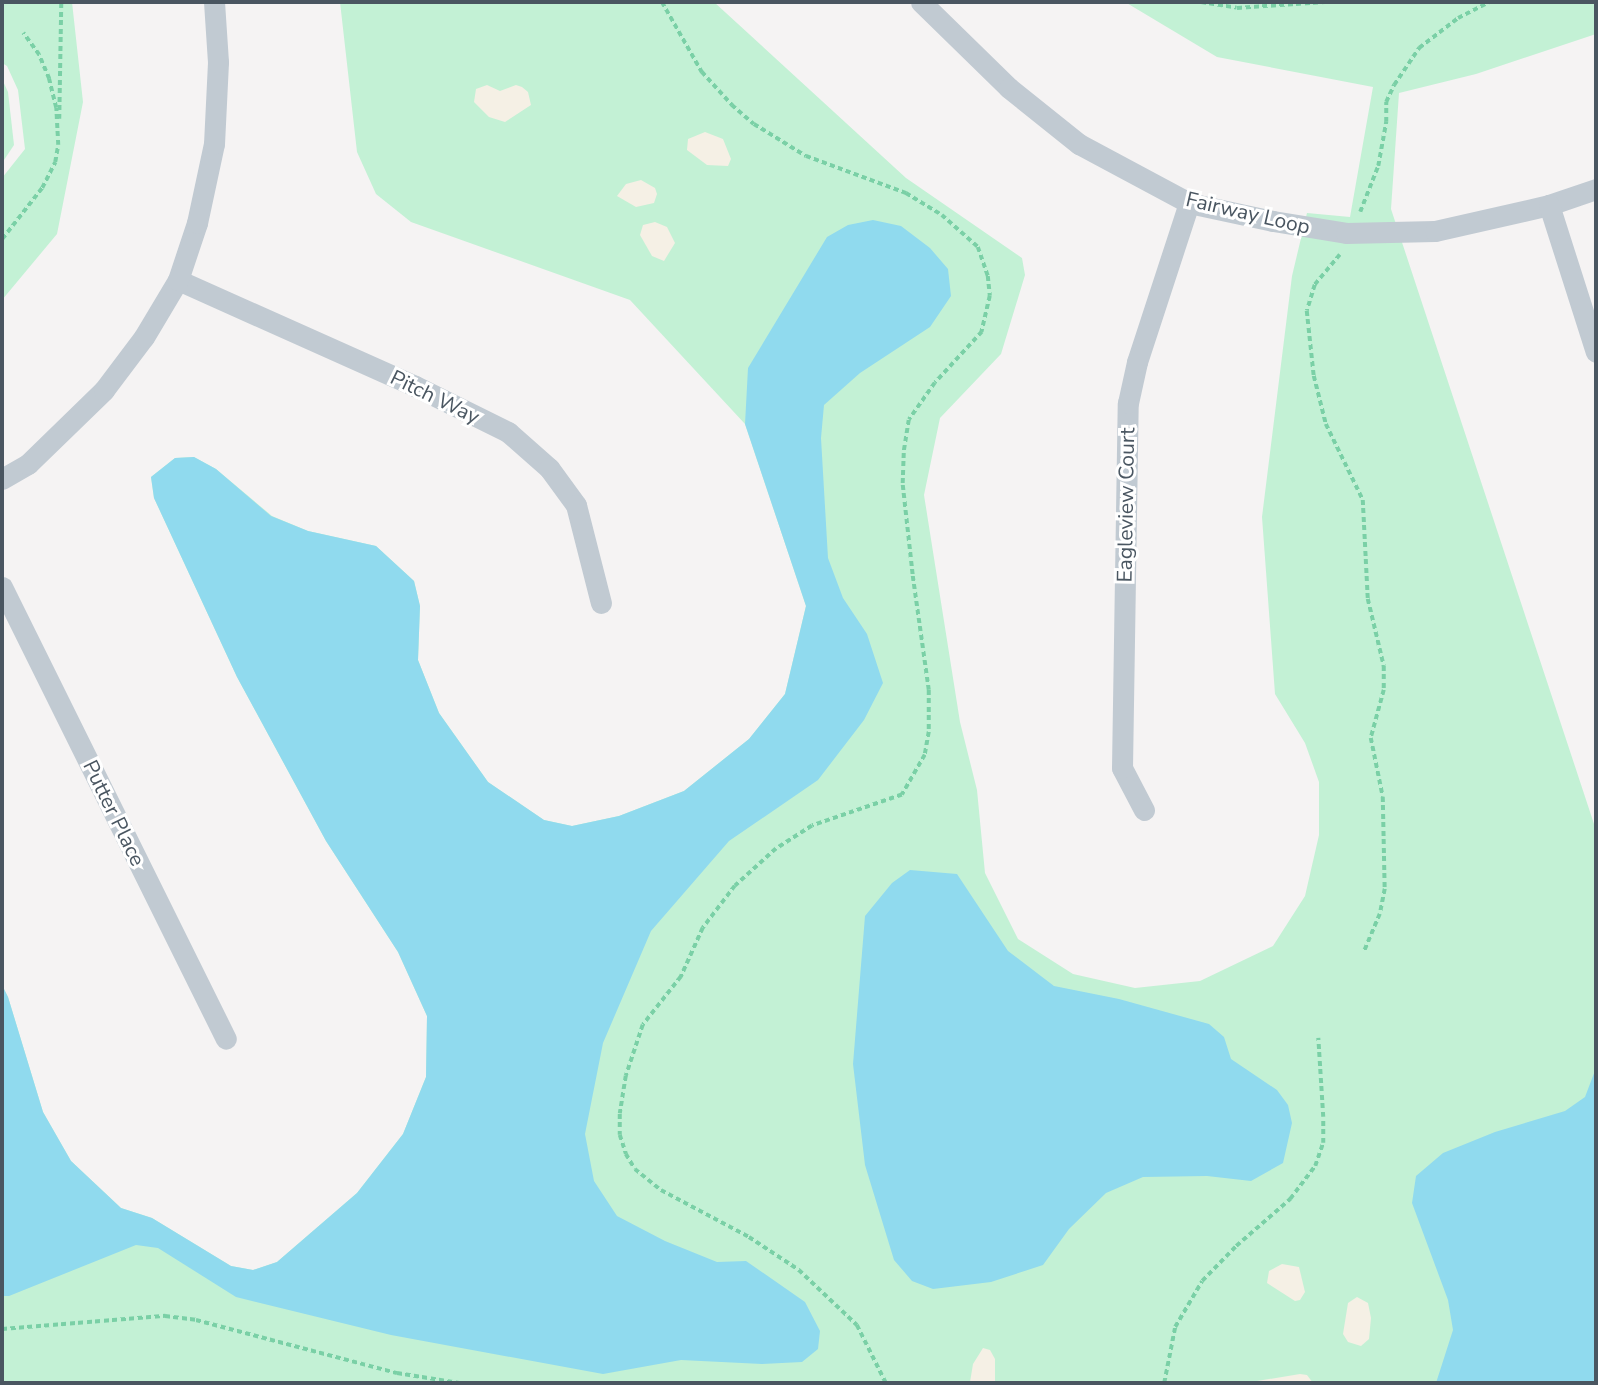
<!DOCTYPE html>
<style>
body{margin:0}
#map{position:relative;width:1598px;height:1385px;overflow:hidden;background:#f5f3f3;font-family:"Nunito Sans",sans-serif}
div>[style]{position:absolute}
.green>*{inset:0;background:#c3f1d5}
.sand>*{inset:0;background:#f5f0e5}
.water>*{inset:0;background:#90daee}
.path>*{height:3.5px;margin-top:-1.75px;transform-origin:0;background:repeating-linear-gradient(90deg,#7ad0a6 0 5px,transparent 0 8.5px)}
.street>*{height:21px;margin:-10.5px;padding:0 10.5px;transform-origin:10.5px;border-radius:10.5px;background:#c1cad2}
span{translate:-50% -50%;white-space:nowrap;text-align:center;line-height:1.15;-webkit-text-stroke:6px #fff;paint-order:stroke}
.street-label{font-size:21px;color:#4a5661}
.frame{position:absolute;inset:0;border:4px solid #4a5661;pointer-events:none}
</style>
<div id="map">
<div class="green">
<i style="clip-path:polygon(2px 2px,72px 2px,83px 102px,57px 234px,2px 300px,2px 178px,25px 149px,18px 90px,7px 66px,2px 63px)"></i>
<i style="clip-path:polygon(340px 2px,714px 2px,906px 178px,1022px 258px,1025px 275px,1001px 354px,940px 418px,924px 495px,960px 722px,977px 790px,985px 873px,1018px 939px,1073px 974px,1135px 988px,1200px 981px,1273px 946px,1305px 896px,1319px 835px,1319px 782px,1305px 743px,1275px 694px,1262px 517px,1292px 276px,1307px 213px,1350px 217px,1373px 87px,1217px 57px,1125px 2px,1596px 2px,1596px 34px,1476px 74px,1399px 93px,1391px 209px,1596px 830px,1596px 1383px,2px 1383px,2px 985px,8px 997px,43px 1112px,71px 1161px,121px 1208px,152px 1218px,231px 1266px,253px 1270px,277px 1262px,357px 1193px,403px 1134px,426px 1077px,427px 1016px,398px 952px,326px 841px,237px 677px,154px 498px,151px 477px,175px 458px,194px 457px,216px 469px,272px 516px,308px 531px,376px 546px,414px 581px,420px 606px,418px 660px,439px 713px,488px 782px,544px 820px,572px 826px,619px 816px,684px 791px,749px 739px,785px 694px,806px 606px,745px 424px,630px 300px,411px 222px,376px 194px,357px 152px)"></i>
<i style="clip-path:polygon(2px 79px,8px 92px,14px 145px,2px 163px)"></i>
</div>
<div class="sand">
<i style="clip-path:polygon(487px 85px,500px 91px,516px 85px,522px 87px,528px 92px,531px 105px,505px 122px,489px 117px,474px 102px,476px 89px)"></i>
<i style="clip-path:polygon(705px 132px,723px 139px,731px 159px,728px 166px,707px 165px,687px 150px,688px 139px)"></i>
<i style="clip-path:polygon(641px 180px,655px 188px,657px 194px,654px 203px,636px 207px,617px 196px,626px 184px)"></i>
<i style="clip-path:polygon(655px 222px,667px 227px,675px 243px,664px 261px,652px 256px,640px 235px,643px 225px)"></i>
<i style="clip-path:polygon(1282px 1264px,1299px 1267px,1305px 1292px,1300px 1300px,1295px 1301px,1267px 1283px,1269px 1271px)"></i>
<i style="clip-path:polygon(1357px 1297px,1368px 1303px,1371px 1318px,1369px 1339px,1361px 1346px,1348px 1342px,1343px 1334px,1348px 1303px)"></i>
<i style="clip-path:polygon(983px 1348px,990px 1350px,995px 1359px,995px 1383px,970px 1382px,973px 1364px)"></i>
<i style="clip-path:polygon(1300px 1374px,1307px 1375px,1313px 1383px,1245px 1383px)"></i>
</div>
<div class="water">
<i style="clip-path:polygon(873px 220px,901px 226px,930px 248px,948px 269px,951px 296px,930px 327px,860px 373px,824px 405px,821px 438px,828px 558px,843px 598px,867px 634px,883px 683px,864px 720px,818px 780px,729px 841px,651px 931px,603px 1043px,585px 1134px,594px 1181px,617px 1216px,665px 1241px,717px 1262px,746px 1261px,805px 1302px,820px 1331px,818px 1349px,802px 1362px,762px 1364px,681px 1360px,603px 1374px,391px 1335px,236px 1297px,158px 1248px,136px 1245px,9px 1296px,2px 1296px,2px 985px,8px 997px,43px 1112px,71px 1161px,121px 1208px,152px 1218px,231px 1266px,253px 1270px,277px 1262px,357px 1193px,403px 1134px,426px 1077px,427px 1016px,398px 952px,326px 841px,237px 677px,154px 498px,151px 477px,175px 458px,194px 457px,216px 469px,271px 516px,308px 531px,376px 546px,414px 581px,420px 606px,418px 660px,439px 713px,488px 782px,544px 820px,572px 826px,619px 816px,684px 791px,749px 739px,785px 694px,806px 606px,745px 424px,748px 368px,827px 237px,848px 225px)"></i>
<i style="clip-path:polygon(910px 870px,957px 874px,1008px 951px,1054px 986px,1119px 999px,1209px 1024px,1224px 1037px,1231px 1059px,1277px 1090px,1288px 1105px,1292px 1123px,1283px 1163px,1251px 1181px,1207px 1176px,1143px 1177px,1106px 1193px,1069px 1229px,1043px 1265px,991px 1282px,933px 1289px,912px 1281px,894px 1260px,865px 1165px,853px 1064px,865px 916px,892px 883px)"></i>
<i style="clip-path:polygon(1596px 1068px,1596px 1383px,1436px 1383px,1453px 1330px,1448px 1300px,1412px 1203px,1416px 1176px,1443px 1153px,1495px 1132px,1565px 1111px,1585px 1097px)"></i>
</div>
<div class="path">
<i style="left:662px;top:2px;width:81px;rotate:60.3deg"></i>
<i style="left:702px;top:72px;width:45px;rotate:47.7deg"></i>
<i style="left:732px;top:105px;width:29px;rotate:41deg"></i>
<i style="left:754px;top:124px;width:61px;rotate:31.6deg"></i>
<i style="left:806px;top:156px;width:107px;rotate:20.3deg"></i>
<i style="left:906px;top:193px;width:42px;rotate:31.4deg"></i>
<i style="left:942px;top:215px;width:48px;rotate:41.6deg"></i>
<i style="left:978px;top:247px;width:31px;rotate:71deg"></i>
<i style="left:988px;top:276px;width:20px;rotate:84deg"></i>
<i style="left:990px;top:296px;width:37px;rotate:103deg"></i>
<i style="left:982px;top:332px;width:69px;rotate:132.7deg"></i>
<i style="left:935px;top:383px;width:45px;rotate:125.1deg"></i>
<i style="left:909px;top:420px;width:33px;rotate:99deg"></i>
<i style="left:904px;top:453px;width:32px;rotate:92deg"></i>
<i style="left:903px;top:485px;width:92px;rotate:83.7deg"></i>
<i style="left:913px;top:576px;width:115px;rotate:82deg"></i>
<i style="left:929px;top:690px;width:42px;rotate:90deg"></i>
<i style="left:929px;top:732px;width:23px;rotate:100deg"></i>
<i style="left:925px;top:755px;width:46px;rotate:119.9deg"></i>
<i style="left:902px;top:795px;width:95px;rotate:161deg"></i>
<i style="left:812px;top:826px;width:43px;rotate:147.4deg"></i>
<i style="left:776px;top:849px;width:55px;rotate:137.9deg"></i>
<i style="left:735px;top:886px;width:53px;rotate:127.3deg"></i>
<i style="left:703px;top:928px;width:54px;rotate:114.2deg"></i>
<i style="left:681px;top:977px;width:61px;rotate:128.4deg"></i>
<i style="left:643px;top:1025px;width:54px;rotate:108.4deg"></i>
<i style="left:626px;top:1076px;width:38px;rotate:99deg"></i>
<i style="left:620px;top:1114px;width:21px;rotate:90deg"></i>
<i style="left:620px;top:1135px;width:20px;rotate:72deg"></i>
<i style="left:626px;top:1154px;width:17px;rotate:59deg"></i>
<i style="left:635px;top:1169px;width:33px;rotate:39deg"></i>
<i style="left:661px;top:1190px;width:100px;rotate:28.1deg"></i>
<i style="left:749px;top:1237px;width:60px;rotate:33.4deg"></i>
<i style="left:799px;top:1270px;width:80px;rotate:43.5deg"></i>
<i style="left:857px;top:1325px;width:65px;rotate:63.4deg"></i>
<i style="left:1201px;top:2px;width:36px;rotate:9deg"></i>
<i style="left:1237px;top:8px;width:88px;rotate:-3.9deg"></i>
<i style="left:59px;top:119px;width:117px;rotate:-89deg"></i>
<i style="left:1360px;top:212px;width:49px;rotate:-68.6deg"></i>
<i style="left:1378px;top:166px;width:45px;rotate:-79.7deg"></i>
<i style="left:1386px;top:122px;width:20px;rotate:-90deg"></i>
<i style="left:1386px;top:102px;width:19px;rotate:-65deg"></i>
<i style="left:1394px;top:85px;width:45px;rotate:-56deg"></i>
<i style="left:1419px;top:48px;width:49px;rotate:-37.6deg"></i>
<i style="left:1458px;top:18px;width:35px;rotate:-27deg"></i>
<i style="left:2px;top:239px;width:65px;rotate:-51.9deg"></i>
<i style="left:42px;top:188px;width:29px;rotate:-63deg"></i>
<i style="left:55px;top:162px;width:17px;rotate:-80deg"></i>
<i style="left:58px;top:145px;width:37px;rotate:-93deg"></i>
<i style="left:56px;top:108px;width:30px;rotate:-104deg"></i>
<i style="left:49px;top:79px;width:26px;rotate:-113deg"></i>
<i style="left:39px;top:55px;width:27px;rotate:-126deg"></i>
<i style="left:1340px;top:255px;width:39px;rotate:130deg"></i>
<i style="left:1315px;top:285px;width:27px;rotate:107deg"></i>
<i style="left:1307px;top:311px;width:65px;rotate:83.9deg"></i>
<i style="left:1314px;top:376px;width:49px;rotate:76deg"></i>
<i style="left:1326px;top:424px;width:85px;rotate:64deg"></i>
<i style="left:1363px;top:500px;width:99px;rotate:87.1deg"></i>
<i style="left:1368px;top:599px;width:69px;rotate:76.6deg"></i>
<i style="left:1384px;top:666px;width:24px;rotate:90deg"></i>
<i style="left:1384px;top:690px;width:50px;rotate:105.2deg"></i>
<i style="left:1371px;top:738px;width:60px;rotate:78.5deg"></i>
<i style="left:1383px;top:797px;width:92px;rotate:88.8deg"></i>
<i style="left:1385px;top:889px;width:25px;rotate:101deg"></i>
<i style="left:1380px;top:914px;width:41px;rotate:112.8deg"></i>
<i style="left:2px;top:1329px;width:164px;rotate:-4.6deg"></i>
<i style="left:165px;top:1316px;width:31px;rotate:7deg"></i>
<i style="left:196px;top:1320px;width:208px;rotate:14.8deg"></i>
<i style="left:397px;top:1373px;width:63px;rotate:9.2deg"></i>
<i style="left:1164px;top:1383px;width:57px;rotate:-78.9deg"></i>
<i style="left:1175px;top:1327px;width:53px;rotate:-59.6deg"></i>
<i style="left:1202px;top:1281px;width:49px;rotate:-45.8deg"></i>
<i style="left:1236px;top:1246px;width:72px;rotate:-41deg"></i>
<i style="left:1290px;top:1199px;width:41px;rotate:-52.9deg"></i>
<i style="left:1315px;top:1166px;width:24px;rotate:-71deg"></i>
<i style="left:1323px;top:1143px;width:26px;rotate:-90deg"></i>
<i style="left:1323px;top:1117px;width:79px;rotate:-93.6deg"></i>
</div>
<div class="street">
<i style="left:921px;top:2px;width:123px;rotate:44.3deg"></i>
<i style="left:1009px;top:88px;width:90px;rotate:38.7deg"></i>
<i style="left:1079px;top:144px;width:125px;rotate:28.2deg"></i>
<i style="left:1189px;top:203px;width:86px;rotate:12.1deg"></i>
<i style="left:1273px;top:221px;width:74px;rotate:9.3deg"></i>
<i style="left:1346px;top:233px;width:89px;rotate:-1.3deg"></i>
<i style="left:1435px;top:231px;width:117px;rotate:-12.8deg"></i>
<i style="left:1549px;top:205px;width:50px;rotate:-18.8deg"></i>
<i style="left:1549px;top:205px;width:154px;rotate:72.3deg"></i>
<i style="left:178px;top:280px;width:260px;rotate:24.1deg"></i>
<i style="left:415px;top:386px;width:104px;rotate:26.3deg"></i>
<i style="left:508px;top:432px;width:55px;rotate:41.3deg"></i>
<i style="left:549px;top:468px;width:46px;rotate:53.9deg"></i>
<i style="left:576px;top:505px;width:101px;rotate:75.7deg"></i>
<i style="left:2px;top:479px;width:30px;rotate:-30deg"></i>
<i style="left:28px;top:464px;width:106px;rotate:-44.2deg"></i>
<i style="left:104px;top:390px;width:66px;rotate:-53deg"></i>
<i style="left:144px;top:337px;width:66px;rotate:-59.2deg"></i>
<i style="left:178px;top:280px;width:60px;rotate:-71.6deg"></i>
<i style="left:197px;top:223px;width:81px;rotate:-77.9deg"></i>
<i style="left:214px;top:144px;width:82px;rotate:-87.2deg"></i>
<i style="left:218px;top:62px;width:60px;rotate:-93.8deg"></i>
<i style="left:2px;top:587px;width:504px;rotate:63.64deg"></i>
<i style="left:1144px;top:810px;width:47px;rotate:-117.6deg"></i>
<i style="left:1122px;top:768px;width:365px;rotate:-89.1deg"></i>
<i style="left:1128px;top:403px;width:42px;rotate:-77.6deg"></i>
<i style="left:1137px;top:362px;width:167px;rotate:-71.9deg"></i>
</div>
<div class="street-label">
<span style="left:1248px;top:213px;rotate:13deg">Fairway Loop</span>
<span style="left:435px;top:397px;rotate:26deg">Pitch Way</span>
<span style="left:1126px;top:505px;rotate:-89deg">Eagleview Court</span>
<span style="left:114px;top:813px;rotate:64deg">Putter Place</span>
</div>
<div class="frame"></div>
</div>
